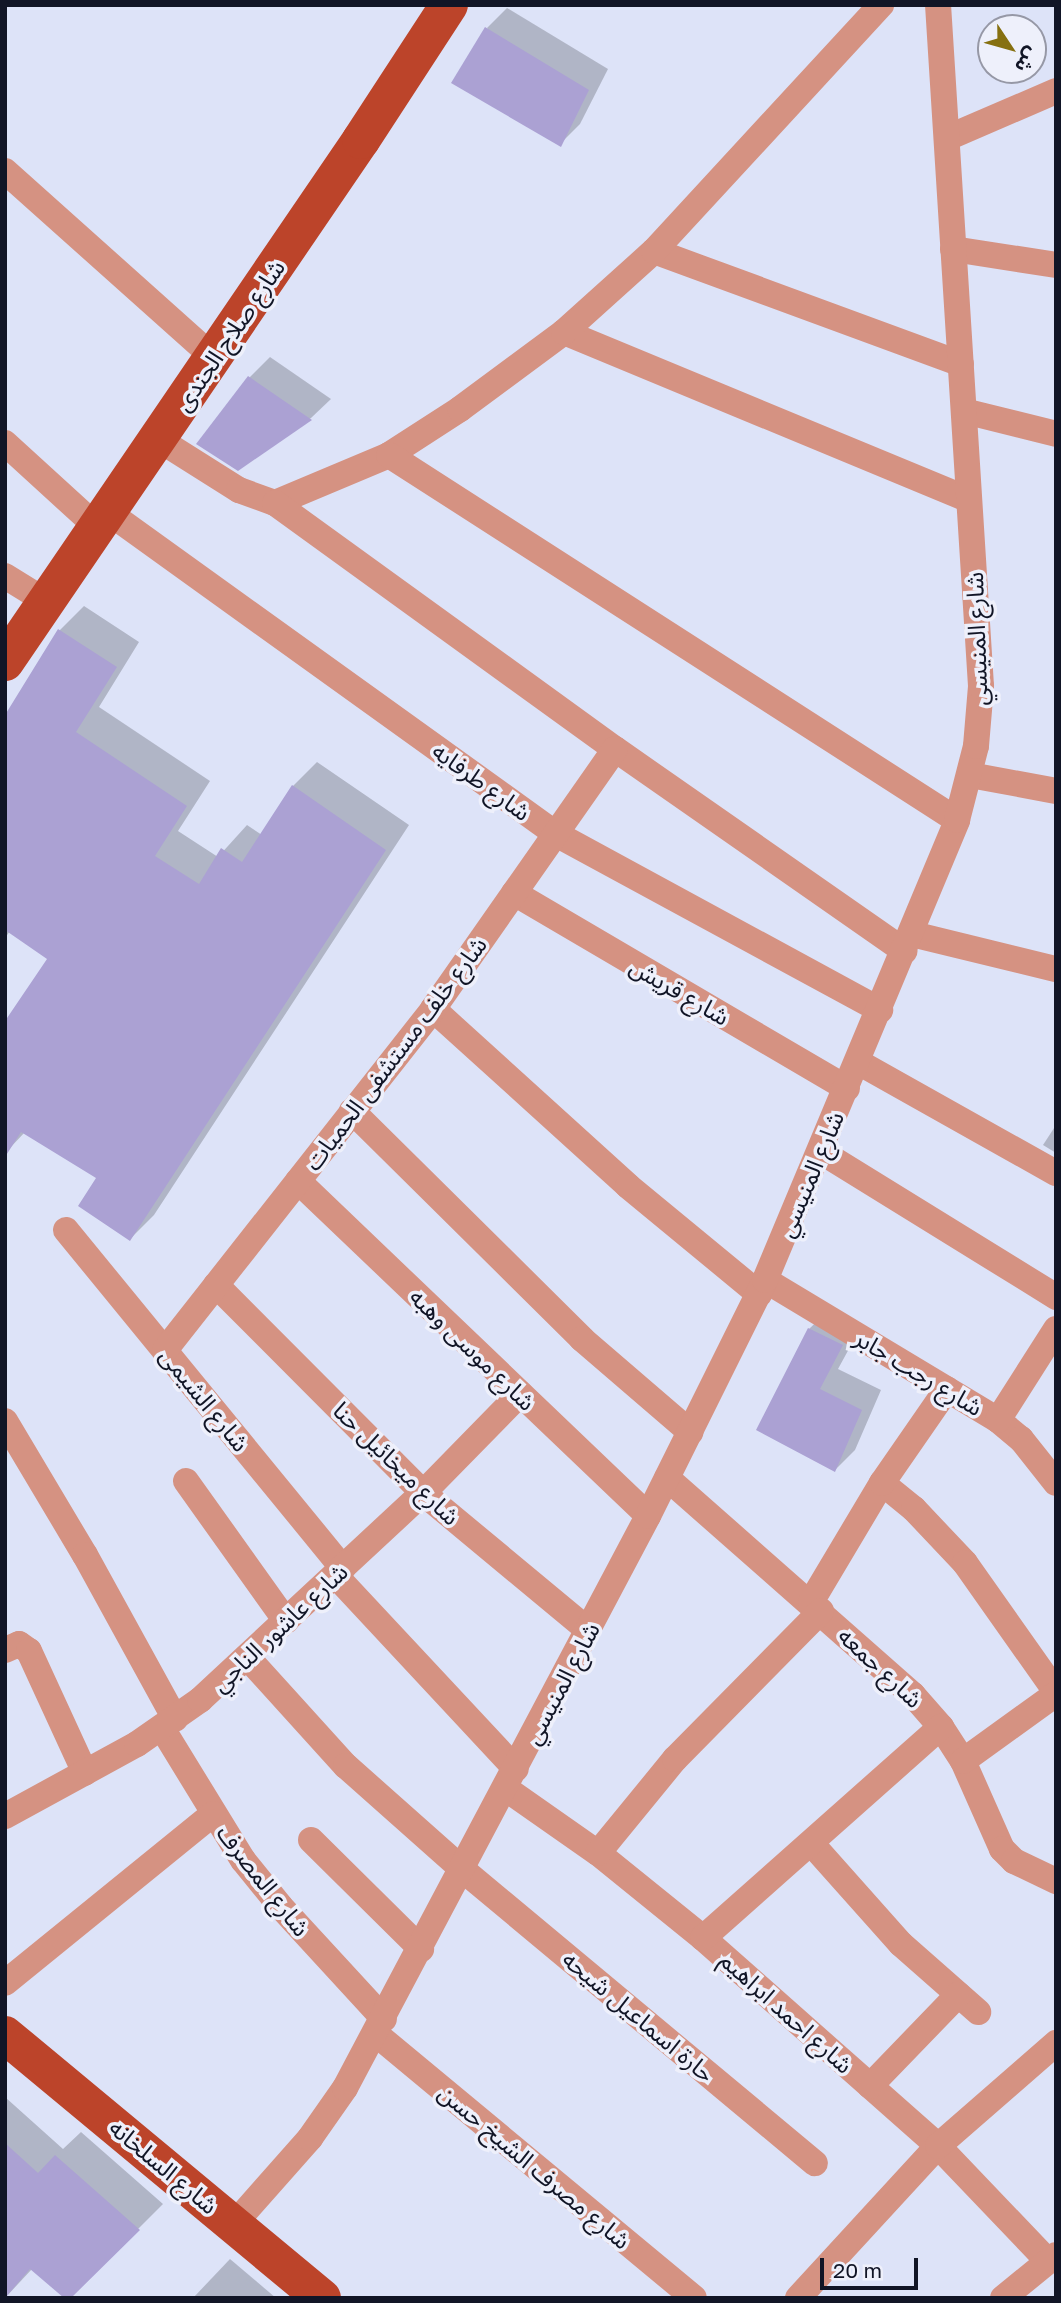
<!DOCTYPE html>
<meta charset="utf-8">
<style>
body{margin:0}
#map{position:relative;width:1061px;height:2303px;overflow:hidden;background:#dde3f8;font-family:"Golos Text","Noto Sans Arabic",sans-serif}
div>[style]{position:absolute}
.shadow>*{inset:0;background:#0003}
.building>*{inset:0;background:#aba1d3}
.street>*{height:26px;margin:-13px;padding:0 13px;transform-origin:13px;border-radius:13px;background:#d59282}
.primary>*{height:38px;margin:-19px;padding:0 19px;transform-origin:19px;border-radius:19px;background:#bc442a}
span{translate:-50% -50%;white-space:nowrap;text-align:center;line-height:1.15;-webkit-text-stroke:7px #eef0fb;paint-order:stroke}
.street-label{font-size:24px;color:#111526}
.frame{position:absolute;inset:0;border:7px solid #111526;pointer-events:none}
.north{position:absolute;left:977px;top:14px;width:70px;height:70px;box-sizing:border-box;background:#eef0fb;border:2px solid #9698a6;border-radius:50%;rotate:126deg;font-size:19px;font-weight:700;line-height:28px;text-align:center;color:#111526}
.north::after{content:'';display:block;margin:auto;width:24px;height:32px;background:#867010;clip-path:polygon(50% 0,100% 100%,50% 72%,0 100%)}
.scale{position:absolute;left:820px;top:2258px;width:98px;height:32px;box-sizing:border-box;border:4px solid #111526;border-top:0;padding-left:9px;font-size:21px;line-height:24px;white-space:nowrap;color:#111526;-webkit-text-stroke:5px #eef0fb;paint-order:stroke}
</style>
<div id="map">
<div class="shadow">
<i style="clip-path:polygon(507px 8px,608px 69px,580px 124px,560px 144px,487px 28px)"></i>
<i style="clip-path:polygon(270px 357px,331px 399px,311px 418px,238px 468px,199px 444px,250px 377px)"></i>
<i style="clip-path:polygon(84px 606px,139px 642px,99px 707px,210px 781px,178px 831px,218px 857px,247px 825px,262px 835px,293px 786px,317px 762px,409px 825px,154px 1215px,130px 1239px,99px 1178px,25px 1132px,9px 1149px,49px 959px,10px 931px,5px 938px,5px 840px,60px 630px)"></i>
<i style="clip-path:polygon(1056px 1125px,1056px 1153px,1043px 1145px)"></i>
<i style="clip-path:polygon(830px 1309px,862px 1325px,838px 1369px,881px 1390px,855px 1450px,835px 1470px,758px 1429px,809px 1329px)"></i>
<i style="clip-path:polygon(5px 2097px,63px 2149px,81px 2132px,163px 2204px,69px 2298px,32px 2269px,5px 2298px)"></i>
<i style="clip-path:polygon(230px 2259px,276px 2298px,193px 2298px)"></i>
</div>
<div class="building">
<i style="clip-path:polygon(485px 27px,589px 90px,561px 147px,451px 83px)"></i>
<i style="clip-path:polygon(248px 376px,312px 420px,238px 471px,196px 444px)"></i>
<i style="clip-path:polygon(58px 629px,117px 667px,76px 732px,187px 806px,155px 856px,199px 884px,221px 848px,242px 862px,292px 785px,386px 850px,130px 1241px,78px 1206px,96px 1178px,21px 1132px,5px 1157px,5px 1021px,47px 959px,5px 930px,5px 715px)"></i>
<i style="clip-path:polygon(808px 1328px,843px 1345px,820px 1389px,862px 1410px,835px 1472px,756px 1430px)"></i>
<i style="clip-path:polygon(5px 2143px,38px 2173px,55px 2155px,140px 2230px,71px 2298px,64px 2298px,30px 2269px,5px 2298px)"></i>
</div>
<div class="street">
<i style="left:947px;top:138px;width:119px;rotate:-23.3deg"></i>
<i style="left:5px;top:171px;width:280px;rotate:41.8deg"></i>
<i style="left:953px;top:249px;width:104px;rotate:8.8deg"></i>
<i style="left:654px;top:251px;width:327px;rotate:20.2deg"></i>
<i style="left:564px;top:332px;width:438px;rotate:22.5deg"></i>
<i style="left:964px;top:411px;width:95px;rotate:14deg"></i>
<i style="left:158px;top:439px;width:96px;rotate:32.2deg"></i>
<i style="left:239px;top:490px;width:38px;rotate:20deg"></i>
<i style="left:275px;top:503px;width:124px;rotate:-22.8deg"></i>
<i style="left:389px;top:455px;width:85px;rotate:-32.9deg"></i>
<i style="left:460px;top:409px;width:129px;rotate:-36.5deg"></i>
<i style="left:564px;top:332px;width:121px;rotate:-42deg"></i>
<i style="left:654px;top:251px;width:335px;rotate:-47.3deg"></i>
<i style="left:5px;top:443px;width:126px;rotate:42.4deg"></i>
<i style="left:389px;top:455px;width:675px;rotate:32.73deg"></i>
<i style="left:275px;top:503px;width:420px;rotate:35.9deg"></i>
<i style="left:615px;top:749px;width:353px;rotate:34.9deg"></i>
<i style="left:108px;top:512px;width:552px;rotate:35.71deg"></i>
<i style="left:556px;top:834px;width:369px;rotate:28.5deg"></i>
<i style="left:5px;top:576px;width:49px;rotate:31.8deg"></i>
<i style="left:970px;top:775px;width:87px;rotate:10.5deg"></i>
<i style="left:514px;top:893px;width:386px;rotate:30.4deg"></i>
<i style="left:912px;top:934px;width:148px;rotate:13.7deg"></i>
<i style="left:433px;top:1009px;width:263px;rotate:42.2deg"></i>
<i style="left:628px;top:1186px;width:170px;rotate:39.5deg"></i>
<i style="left:858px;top:1062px;width:227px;rotate:29.3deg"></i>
<i style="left:352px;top:1111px;width:324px;rotate:44.7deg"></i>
<i style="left:582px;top:1339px;width:143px;rotate:40.7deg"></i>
<i style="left:820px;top:1151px;width:278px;rotate:31.7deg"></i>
<i style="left:298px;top:1181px;width:484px;rotate:43.7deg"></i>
<i style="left:66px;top:1230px;width:437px;rotate:50.7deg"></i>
<i style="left:765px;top:1280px;width:272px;rotate:31deg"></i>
<i style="left:998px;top:1420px;width:30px;rotate:40deg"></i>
<i style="left:1021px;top:1439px;width:56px;rotate:51.5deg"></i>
<i style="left:216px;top:1285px;width:293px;rotate:45.1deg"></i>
<i style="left:423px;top:1493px;width:214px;rotate:39.7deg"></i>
<i style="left:165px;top:1350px;width:434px;rotate:-51.8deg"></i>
<i style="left:433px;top:1009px;width:317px;rotate:-55deg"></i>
<i style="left:998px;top:1420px;width:108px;rotate:-57.5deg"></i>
<i style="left:5px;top:1421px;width:156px;rotate:59.2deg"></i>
<i style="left:85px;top:1555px;width:187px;rotate:61.2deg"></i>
<i style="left:667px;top:1478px;width:328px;rotate:41.4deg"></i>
<i style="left:913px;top:1695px;width:43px;rotate:48.8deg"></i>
<i style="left:941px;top:1727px;width:40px;rotate:57.1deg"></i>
<i style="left:963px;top:1761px;width:96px;rotate:66.1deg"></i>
<i style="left:1002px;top:1849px;width:17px;rotate:45deg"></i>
<i style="left:1014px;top:1861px;width:47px;rotate:25.5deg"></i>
<i style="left:186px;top:1481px;width:172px;rotate:54.5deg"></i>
<i style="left:882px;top:1483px;width:41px;rotate:39.1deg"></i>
<i style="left:914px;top:1509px;width:74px;rotate:46.6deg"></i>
<i style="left:965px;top:1563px;width:158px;rotate:54.8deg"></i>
<i style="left:335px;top:1575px;width:265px;rotate:47deg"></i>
<i style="left:811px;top:1602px;width:139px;rotate:-59.2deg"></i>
<i style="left:882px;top:1483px;width:114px;rotate:-55.3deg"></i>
<i style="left:5px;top:1650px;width:15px;rotate:-23deg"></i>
<i style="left:19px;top:1644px;width:12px;rotate:35deg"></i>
<i style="left:29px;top:1651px;width:134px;rotate:65.3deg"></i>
<i style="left:247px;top:1657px;width:147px;rotate:47.8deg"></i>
<i style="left:346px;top:1766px;width:157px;rotate:41.6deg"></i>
<i style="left:463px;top:1870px;width:458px;rotate:39.8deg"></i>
<i style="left:162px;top:1728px;width:155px;rotate:58.5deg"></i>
<i style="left:243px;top:1860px;width:60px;rotate:51deg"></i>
<i style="left:281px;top:1907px;width:152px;rotate:47.4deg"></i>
<i style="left:963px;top:1761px;width:115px;rotate:-35.8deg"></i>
<i style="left:505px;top:1788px;width:113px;rotate:35deg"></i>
<i style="left:598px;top:1853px;width:135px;rotate:39deg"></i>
<i style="left:703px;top:1938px;width:314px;rotate:41.5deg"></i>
<i style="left:938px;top:2146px;width:159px;rotate:46.3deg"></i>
<i style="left:5px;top:1816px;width:150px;rotate:-28.6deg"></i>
<i style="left:137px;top:1744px;width:77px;rotate:-34.9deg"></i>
<i style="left:200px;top:1700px;width:304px;rotate:-42.9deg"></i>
<i style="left:423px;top:1493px;width:139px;rotate:-45.6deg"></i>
<i style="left:311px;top:1840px;width:155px;rotate:44.7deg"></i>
<i style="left:811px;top:1843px;width:135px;rotate:48.3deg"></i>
<i style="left:901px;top:1944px;width:103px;rotate:41.4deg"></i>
<i style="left:598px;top:1853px;width:122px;rotate:-50.7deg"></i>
<i style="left:675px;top:1759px;width:208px;rotate:-45.4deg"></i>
<i style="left:703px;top:1938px;width:318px;rotate:-41.6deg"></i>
<i style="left:5px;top:1983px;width:268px;rotate:-39.1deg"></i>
<i style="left:376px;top:2034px;width:413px;rotate:39.7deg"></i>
<i style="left:870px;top:2086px;width:127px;rotate:-46deg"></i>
<i style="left:234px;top:2224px;width:115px;rotate:-48.5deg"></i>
<i style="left:310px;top:2138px;width:61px;rotate:-55deg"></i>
<i style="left:345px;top:2088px;width:647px;rotate:-62.09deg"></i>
<i style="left:648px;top:1516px;width:263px;rotate:-63.6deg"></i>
<i style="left:765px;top:1280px;width:498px;rotate:-67.3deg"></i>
<i style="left:957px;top:820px;width:76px;rotate:-75.6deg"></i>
<i style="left:976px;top:746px;width:60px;rotate:-85.2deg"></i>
<i style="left:981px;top:686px;width:682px;rotate:-93.61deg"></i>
<i style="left:798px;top:2298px;width:207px;rotate:-47.4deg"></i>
<i style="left:938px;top:2146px;width:157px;rotate:-41.1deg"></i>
<i style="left:1003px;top:2298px;width:68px;rotate:-39.1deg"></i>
</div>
<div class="primary">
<i style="left:5px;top:662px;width:632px;rotate:-55.71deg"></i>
<i style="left:361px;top:140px;width:161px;rotate:-56.9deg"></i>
<i style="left:5px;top:2035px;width:412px;rotate:39.7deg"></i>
</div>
<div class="street-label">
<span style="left:229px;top:335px;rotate:-56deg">شارع صلاح الجندى</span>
<span style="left:976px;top:639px;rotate:-92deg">شارع المنيسي</span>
<span style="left:482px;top:781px;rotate:36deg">شارع طرفايه</span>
<span style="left:680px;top:991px;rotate:30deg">شارع قريش</span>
<span style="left:395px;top:1053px;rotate:-53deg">شارع خلف مستشفى الحميات</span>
<span style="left:810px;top:1174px;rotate:-67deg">شارع المنيسي</span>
<span style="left:473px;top:1349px;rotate:44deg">شارع موسى وهبه</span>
<span style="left:919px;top:1372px;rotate:31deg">شارع رجب جابر</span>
<span style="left:205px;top:1399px;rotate:51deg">شارع الشيمى</span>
<span style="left:397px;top:1463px;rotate:44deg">شارع ميخائيل حنا</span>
<span style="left:279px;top:1627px;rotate:-43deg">شارع عاشور الناجي</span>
<span style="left:881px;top:1667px;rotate:43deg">شارع جمعه</span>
<span style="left:561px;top:1683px;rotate:-62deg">شارع المنيسي</span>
<span style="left:264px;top:1880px;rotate:52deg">شارع المصرف</span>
<span style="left:787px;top:2012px;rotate:42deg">شارع احمد ابراهيم</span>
<span style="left:639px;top:2016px;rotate:40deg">حارة اسماعيل شيحه</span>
<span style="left:164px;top:2166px;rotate:40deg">شارع السلخانه</span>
<span style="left:535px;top:2166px;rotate:40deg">شارع مصرف الشيخ حسن</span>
</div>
<div class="frame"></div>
<div class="north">ش</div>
<div class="scale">20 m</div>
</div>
